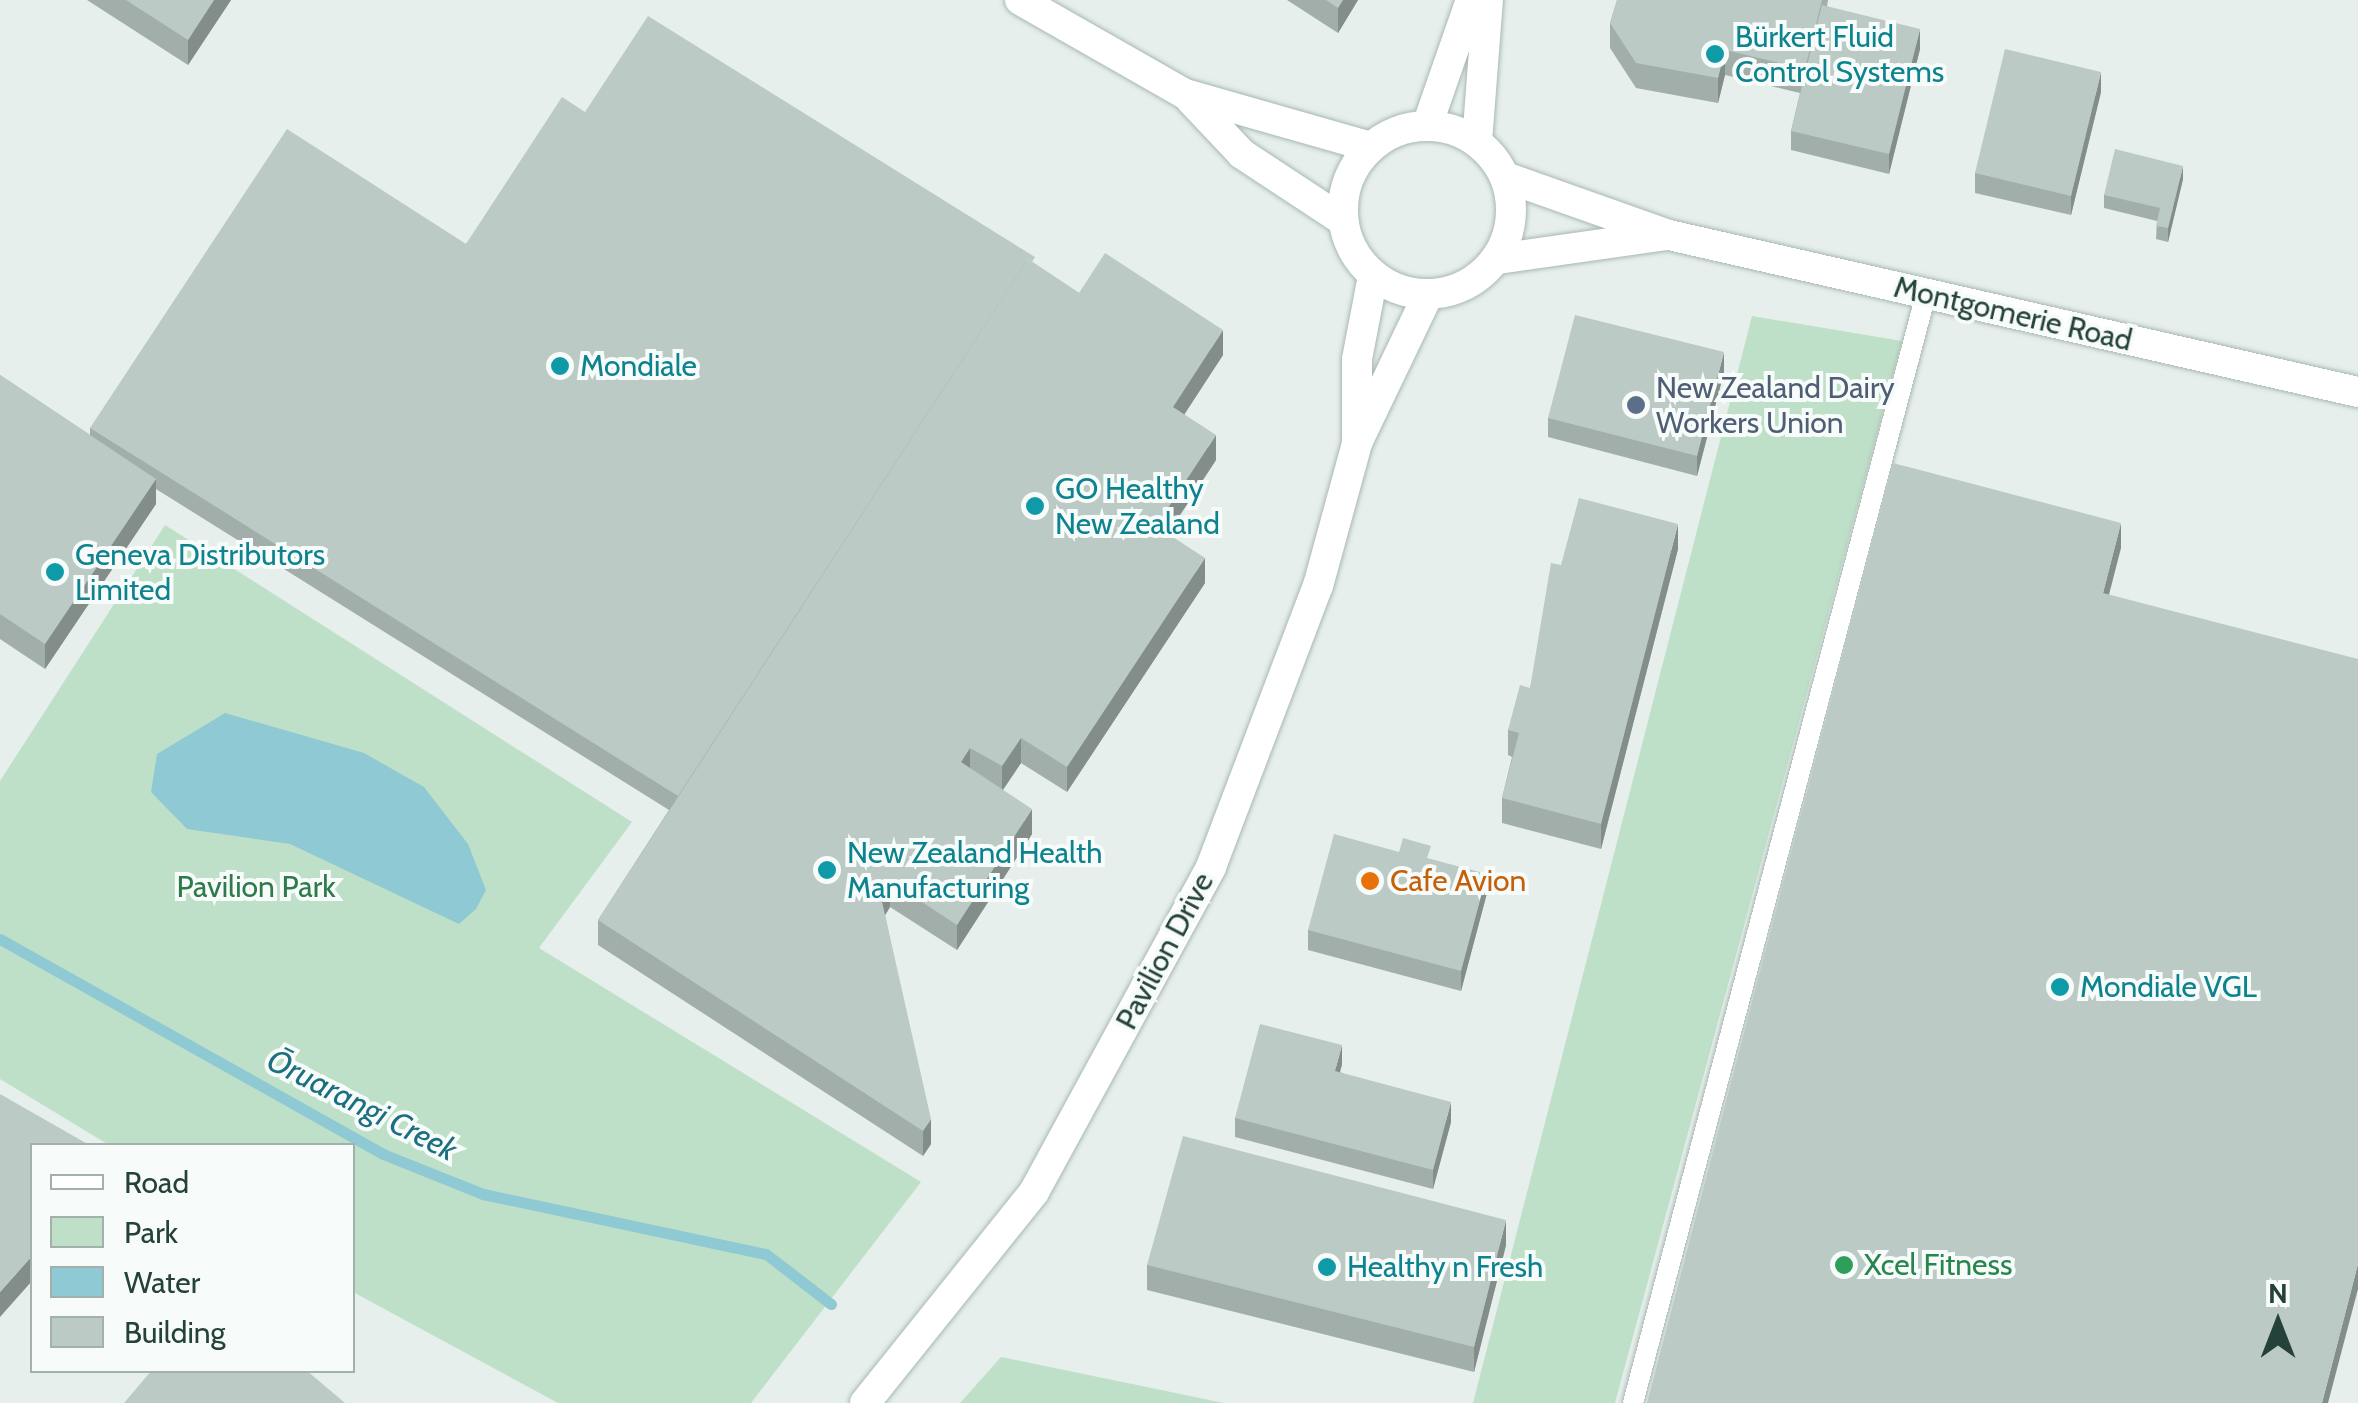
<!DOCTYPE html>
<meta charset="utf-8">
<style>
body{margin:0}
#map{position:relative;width:2358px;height:1403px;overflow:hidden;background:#e6efeb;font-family:Cabin,sans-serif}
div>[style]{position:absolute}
.green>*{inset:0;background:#bfe0c8}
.water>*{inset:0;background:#8ec9d4}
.stream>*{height:11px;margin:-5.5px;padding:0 5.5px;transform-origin:5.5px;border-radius:5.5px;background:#8ec9d4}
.roads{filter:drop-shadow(0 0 2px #a8b8b2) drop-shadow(0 0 2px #a8b8b2)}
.service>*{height:20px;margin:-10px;padding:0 10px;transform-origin:10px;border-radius:10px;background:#fff}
.minor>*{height:30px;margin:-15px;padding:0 15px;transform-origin:15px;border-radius:15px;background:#fff}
.tertiary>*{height:30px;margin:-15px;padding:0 15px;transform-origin:15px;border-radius:15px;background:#fff}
.tertiary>.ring{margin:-15px;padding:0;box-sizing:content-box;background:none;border:30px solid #fff;border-radius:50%}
.wall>*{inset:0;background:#a1aea9}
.shaded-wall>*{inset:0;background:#838d89}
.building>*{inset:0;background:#bbcac4}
.dots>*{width:28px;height:28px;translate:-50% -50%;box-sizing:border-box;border:5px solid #f7fbf9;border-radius:50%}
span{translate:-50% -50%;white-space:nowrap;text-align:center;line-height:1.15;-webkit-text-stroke:8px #f7fbf9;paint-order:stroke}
.culture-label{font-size:30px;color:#0d838f}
.left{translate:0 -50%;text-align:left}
.street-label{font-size:30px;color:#24423a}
.service-label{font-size:30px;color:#4e5e75}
.food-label{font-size:30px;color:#c56008}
.park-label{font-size:30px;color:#2d7a4b}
.leisure-label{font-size:30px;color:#27864d}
.water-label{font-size:32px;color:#1c6f80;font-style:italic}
.legend{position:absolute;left:30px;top:1143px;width:325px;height:230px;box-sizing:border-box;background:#f7fbf9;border:2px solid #a3b1ad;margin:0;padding:12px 18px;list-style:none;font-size:30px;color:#24423a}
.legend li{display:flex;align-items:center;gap:20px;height:50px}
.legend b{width:50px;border:2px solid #a3b1ad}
.north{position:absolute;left:2228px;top:1273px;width:100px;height:100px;-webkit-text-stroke:8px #f7fbf9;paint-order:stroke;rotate:0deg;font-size:28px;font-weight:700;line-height:40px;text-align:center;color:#24423a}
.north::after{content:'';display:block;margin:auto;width:35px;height:45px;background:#24423a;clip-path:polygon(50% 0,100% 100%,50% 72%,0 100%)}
</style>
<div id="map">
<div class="green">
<i style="clip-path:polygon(1752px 316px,1902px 341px,1615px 1403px,1473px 1403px)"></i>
<i style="clip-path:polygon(165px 525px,632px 822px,539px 948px,921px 1182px,751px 1403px,558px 1403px,353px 1292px,352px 1146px,109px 1145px,0 1079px,0 781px)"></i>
<i style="clip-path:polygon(1001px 1357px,1224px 1403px,960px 1403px)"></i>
</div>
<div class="water">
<i style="clip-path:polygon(225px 713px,364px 753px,424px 787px,468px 844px,486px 890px,476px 909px,459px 924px,290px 844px,187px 829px,151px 792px,157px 754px)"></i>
</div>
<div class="stream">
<i style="left:0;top:939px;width:439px;rotate:29.3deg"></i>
<i style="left:383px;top:1154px;width:108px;rotate:21.8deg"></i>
<i style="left:483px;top:1194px;width:289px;rotate:12deg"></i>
<i style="left:766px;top:1254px;width:82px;rotate:37.6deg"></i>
</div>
<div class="roads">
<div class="service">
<i style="left:1633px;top:1403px;width:1147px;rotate:-75.2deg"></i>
</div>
<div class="minor">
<i style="left:1427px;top:126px;width:133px;rotate:-70.8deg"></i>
<i style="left:1477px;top:142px;width:142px;rotate:-85.6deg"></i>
<i style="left:1357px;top:440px;width:81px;rotate:-90deg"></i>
<i style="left:1357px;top:359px;width:85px;rotate:-79.1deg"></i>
<i style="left:865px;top:1403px;width:270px;rotate:-51.3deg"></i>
<i style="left:1034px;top:1192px;width:370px;rotate:-61.4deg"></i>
<i style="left:1211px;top:867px;width:301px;rotate:-69.2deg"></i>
<i style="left:1318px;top:586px;width:148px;rotate:-74.7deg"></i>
<i style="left:1357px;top:443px;width:164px;rotate:-64.4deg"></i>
</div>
<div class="tertiary">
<i style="left:1020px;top:0;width:190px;rotate:29.7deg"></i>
<i style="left:1185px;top:94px;width:193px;rotate:15.9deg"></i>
<i style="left:1191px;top:100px;width:74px;rotate:46.6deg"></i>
<i style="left:1242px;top:154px;width:120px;rotate:33.4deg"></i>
<i class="ring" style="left:1343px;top:126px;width:138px;height:138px"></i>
<i style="left:1505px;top:177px;width:174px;rotate:19.5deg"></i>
<i style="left:1669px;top:235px;width:707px;rotate:12.84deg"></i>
<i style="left:1497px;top:259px;width:171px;rotate:-8.1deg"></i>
</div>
</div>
<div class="wall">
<i style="clip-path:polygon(87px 0,231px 0,188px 65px)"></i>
<i style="clip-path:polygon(1287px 0,1358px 0,1338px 33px)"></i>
<i style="clip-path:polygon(1617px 0,1828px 0,1827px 6px,1920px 49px,1889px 174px,1791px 150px,1791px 131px,1800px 93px,1725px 75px,1718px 103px,1636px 88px,1610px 48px,1610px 23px)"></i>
<i style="clip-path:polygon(2101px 92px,2071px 215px,1975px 193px,1975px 173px)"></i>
<i style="clip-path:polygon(585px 112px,1035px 264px,1079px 293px,1223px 355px,1184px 414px,1216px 460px,1168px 534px,1205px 583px,1067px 792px,1021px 763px,1003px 790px,1032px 834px,957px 950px,890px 907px,885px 915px,931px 1144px,923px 1156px,598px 945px,598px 920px,669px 810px,156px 489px,156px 504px,45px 669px,0 639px,0 375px,90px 435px,90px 428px,466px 244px)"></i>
<i style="clip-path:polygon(2183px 179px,2168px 242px,2156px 239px,2157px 221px,2104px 208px,2104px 195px)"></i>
<i style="clip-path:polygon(1724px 372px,1697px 476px,1548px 437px,1548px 418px)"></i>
<i style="clip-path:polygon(1678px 549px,1601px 849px,1502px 823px,1502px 798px,1512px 757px,1508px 755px,1508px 730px,1530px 688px,1561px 565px)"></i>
<i style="clip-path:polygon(1431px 859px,1487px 893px,1461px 991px,1308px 950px,1308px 930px)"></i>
<i style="clip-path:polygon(1342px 1064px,1340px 1072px,1451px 1122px,1433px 1189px,1235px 1137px,1235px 1118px)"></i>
<i style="clip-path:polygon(1506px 1245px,1474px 1372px,1147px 1290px,1147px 1265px)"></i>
</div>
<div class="shaded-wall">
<i style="clip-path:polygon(214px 0,231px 0,188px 65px,188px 40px)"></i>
<i style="clip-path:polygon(1343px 0,1358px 0,1338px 33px,1338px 8px)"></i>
<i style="clip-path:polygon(1920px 29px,1920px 49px,1889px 174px,1889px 154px)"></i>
<i style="clip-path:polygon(1725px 50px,1725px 75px,1718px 103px,1718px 78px)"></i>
<i style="clip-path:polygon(2101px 72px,2101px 92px,2071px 215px,2071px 196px)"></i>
<i style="clip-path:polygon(2183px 166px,2183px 179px,2168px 242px,2168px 228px)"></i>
<i style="clip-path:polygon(1223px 330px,1223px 355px,1173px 432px,1173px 407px)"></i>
<i style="clip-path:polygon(1724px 352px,1724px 372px,1697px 476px,1697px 456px)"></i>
<i style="clip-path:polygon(1216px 435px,1216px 460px,1156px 551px,1156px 526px)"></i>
<i style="clip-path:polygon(156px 479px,156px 504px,45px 669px,45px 644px)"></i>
<i style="clip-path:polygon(2121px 523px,2121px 548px,2103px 618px,2103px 593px)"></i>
<i style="clip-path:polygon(1678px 524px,1678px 549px,1601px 849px,1601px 824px)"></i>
<i style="clip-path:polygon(1205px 558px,1205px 583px,1067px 792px,1067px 767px)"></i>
<i style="clip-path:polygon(1021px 738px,1021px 763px,1002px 791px,1002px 766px)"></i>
<i style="clip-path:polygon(970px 748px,970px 773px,961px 762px)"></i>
<i style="clip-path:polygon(1032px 809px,1032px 834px,957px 950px,957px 925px)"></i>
<i style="clip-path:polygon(1487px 874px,1487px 893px,1461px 991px,1461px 971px)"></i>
<i style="clip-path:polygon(890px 881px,890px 907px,881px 922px,881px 897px)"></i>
<i style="clip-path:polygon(1342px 1045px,1342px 1064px,1335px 1091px,1335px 1071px)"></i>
<i style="clip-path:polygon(1451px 1102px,1451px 1122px,1433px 1189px,1433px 1170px)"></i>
<i style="clip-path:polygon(931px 1119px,931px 1144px,923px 1156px,923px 1131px)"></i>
<i style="clip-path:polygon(1506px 1220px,1506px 1245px,1474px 1372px,1474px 1347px)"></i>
<i style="clip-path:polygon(32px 1256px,32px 1281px,0 1317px,0 1292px)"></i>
<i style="clip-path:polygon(2358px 1264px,2358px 1289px,2328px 1403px,2322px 1403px)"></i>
</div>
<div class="building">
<i style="clip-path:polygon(126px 0,214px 0,188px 40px)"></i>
<i style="clip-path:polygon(1326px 0,1343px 0,1338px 8px)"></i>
<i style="clip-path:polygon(1617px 0,1822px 0,1805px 69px,1725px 50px,1718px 78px,1636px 63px,1610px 23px)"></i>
<i style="clip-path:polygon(1822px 5px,1920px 29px,1889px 154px,1791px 131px)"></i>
<i style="clip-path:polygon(648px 16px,1035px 257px,1032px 262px,1028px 259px,678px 796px,90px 428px,287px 129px,466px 244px,562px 97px,585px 112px)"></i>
<i style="clip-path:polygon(2005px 49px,2101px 72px,2071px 196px,1975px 173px)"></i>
<i style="clip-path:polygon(2115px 149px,2183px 166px,2168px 228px,2156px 226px,2160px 208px,2104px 195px)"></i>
<i style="clip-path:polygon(1105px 253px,1223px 330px,1173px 407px,1216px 435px,1156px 526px,1205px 558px,1067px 767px,1021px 738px,1002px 766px,970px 748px,961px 762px,1032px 809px,957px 925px,890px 881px,881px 897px,931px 1119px,923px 1131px,598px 920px,1028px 259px,1079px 293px)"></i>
<i style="clip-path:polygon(1575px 315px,1724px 352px,1697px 456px,1548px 418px)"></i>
<i style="clip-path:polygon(0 375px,156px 479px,45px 644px,0 614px)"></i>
<i style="clip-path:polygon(1893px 463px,2121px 523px,2103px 593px,2358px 659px,2358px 1264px,2322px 1403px,1647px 1403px)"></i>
<i style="clip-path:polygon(1579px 498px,1678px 524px,1601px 824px,1502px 798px,1519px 733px,1508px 730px,1520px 685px,1530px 688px,1551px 563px,1561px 565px)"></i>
<i style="clip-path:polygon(1334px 834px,1399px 852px,1403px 838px,1431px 846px,1427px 858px,1487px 874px,1461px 971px,1308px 930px)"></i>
<i style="clip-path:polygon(1260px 1024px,1342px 1045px,1335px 1071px,1451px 1102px,1433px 1170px,1235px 1118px)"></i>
<i style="clip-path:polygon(0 1094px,91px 1146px,32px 1146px,32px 1256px,0 1292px)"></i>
<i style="clip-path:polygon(1183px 1136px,1506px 1220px,1474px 1347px,1147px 1265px)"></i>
<i style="clip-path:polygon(152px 1370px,306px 1370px,345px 1403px,124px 1403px)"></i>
</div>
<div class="dots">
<i style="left:1715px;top:54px;background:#0f9aa8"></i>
<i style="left:560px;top:366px;background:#0f9aa8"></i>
<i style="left:1636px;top:405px;background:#5c6f8a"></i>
<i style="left:1035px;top:506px;background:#0f9aa8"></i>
<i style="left:55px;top:572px;background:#0f9aa8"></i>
<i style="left:827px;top:870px;background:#0f9aa8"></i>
<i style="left:1370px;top:881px;background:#e8710a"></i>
<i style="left:2060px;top:987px;background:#0f9aa8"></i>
<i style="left:1844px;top:1265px;background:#2e9e5b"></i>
<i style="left:1327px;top:1267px;background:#0f9aa8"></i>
</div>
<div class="culture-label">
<span class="left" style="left:1735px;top:54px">Bürkert Fluid<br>Control Systems</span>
<span class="left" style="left:580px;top:366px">Mondiale</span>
<span class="left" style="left:1055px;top:506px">GO Healthy<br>New Zealand</span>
<span class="left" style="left:75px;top:572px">Geneva Distributors<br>Limited</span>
<span class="left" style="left:847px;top:870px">New Zealand Health<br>Manufacturing</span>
<span class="left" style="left:2080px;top:987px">Mondiale VGL</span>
<span class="left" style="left:1347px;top:1267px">Healthy n Fresh</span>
</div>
<div class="street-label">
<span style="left:2013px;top:314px;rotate:13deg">Montgomerie Road</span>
<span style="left:1165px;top:951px;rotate:-62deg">Pavilion Drive</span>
</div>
<div class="service-label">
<span class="left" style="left:1656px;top:405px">New Zealand Dairy<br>Workers Union</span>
</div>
<div class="food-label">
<span class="left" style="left:1390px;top:881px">Cafe Avion</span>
</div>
<div class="park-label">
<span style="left:256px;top:887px">Pavilion Park</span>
</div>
<div class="leisure-label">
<span class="left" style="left:1864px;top:1265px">Xcel Fitness</span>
</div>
<div class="water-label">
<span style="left:362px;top:1105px;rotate:27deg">Ōruarangi Creek</span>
</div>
<ul class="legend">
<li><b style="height:12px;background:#fff"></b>Road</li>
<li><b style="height:28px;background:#bfe0c8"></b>Park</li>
<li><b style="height:28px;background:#8ec9d4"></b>Water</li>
<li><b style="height:28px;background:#bbcac4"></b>Building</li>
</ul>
<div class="north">N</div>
</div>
